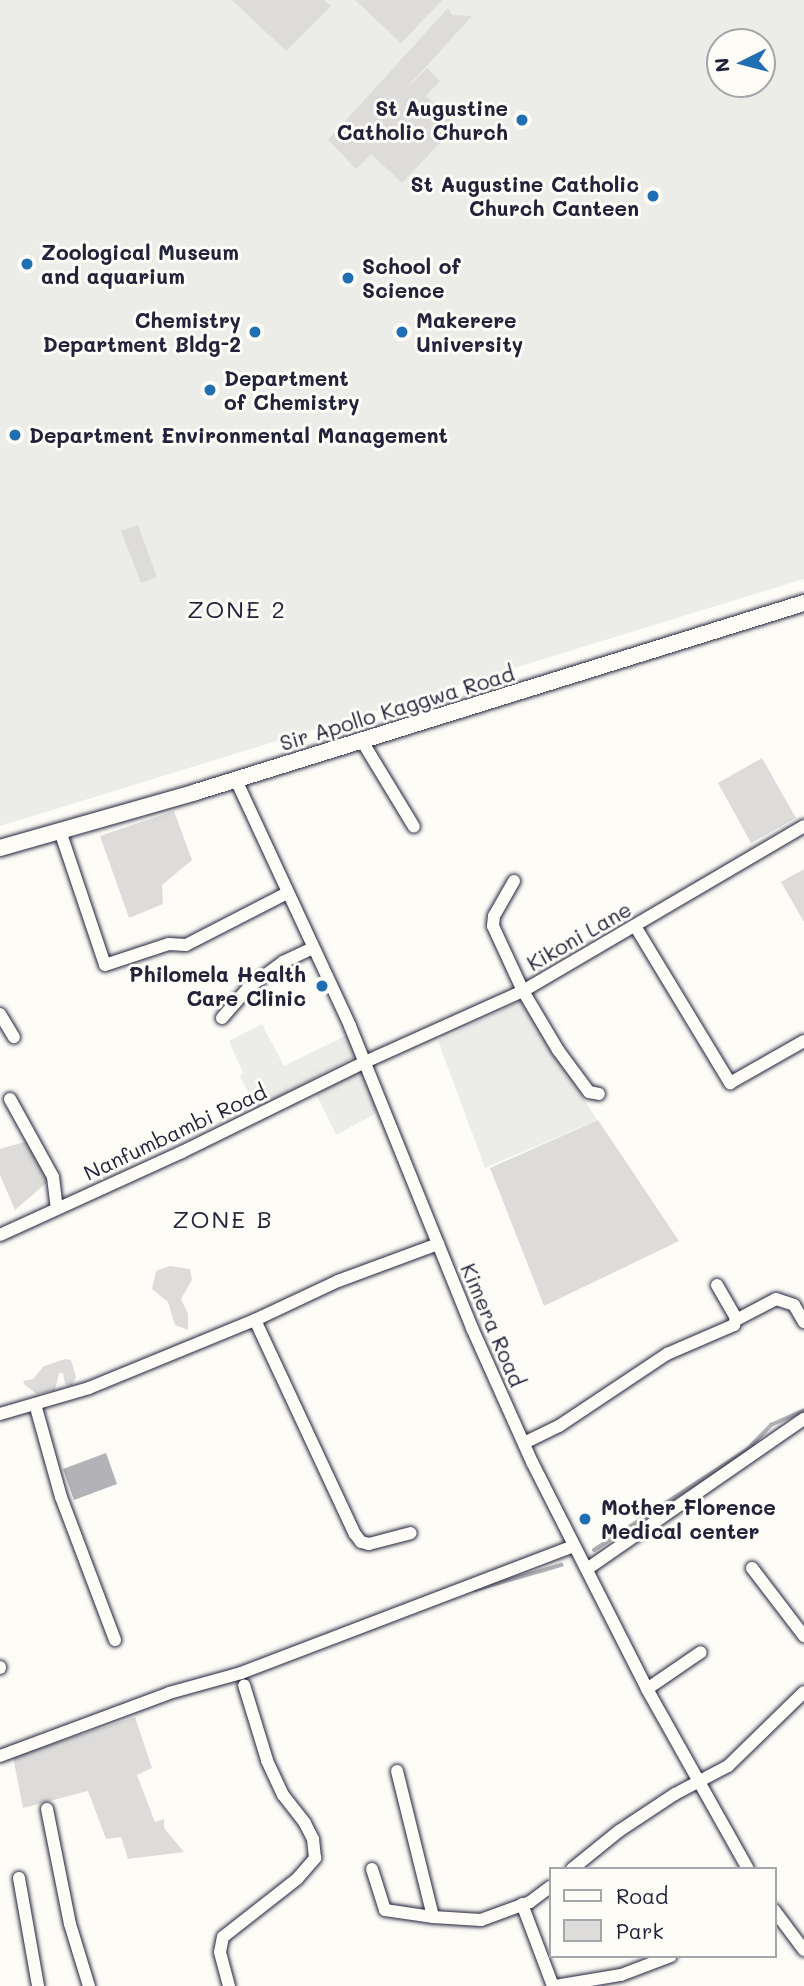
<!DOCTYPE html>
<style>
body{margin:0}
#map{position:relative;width:804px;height:1986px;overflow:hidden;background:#fdfcf7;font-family:Mali,sans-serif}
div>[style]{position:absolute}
.built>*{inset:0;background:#ecece9}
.green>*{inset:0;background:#dddcdb}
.water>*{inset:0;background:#b2b2b7}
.stream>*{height:3.5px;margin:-1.75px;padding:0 1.75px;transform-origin:1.75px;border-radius:1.75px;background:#b2b2b7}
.roads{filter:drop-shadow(0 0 2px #22223b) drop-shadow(0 0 2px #22223b)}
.minor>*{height:12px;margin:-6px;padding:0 6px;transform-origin:6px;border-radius:6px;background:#fdfcf7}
.major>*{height:16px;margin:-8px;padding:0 8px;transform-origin:8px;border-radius:8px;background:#fdfcf7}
.dots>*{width:19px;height:19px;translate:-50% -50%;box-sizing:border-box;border:4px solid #fdfcf7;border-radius:50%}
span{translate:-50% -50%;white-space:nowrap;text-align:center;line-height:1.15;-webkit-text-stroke:6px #fdfcf7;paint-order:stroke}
.poi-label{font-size:21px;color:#22223b;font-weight:700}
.right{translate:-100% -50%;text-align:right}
.left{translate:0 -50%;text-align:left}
.street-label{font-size:21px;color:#22223b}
.quarter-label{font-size:24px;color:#22223b;letter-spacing:2px}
.legend{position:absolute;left:549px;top:1867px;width:228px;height:91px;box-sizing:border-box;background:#fdfcf7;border:2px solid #a5a5ac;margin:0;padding:9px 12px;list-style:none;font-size:21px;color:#22223b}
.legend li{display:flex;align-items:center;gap:14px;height:35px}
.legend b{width:35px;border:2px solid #a5a5ac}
.north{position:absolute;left:706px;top:28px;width:70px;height:70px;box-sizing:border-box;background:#fdfcf7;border:2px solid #a5a5ac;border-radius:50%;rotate:264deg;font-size:19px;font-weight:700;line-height:28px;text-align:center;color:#22223b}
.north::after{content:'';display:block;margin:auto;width:24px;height:32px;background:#1f6fb2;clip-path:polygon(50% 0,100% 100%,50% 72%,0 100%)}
</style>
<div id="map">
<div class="built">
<i style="clip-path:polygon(evenodd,0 0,804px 0,804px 579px,0 826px,0 0,720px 42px,762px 42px,762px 84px,720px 84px,720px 42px)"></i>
<i style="clip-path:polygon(523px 1000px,597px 1120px,485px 1168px,438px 1041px)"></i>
<i style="clip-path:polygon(262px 1024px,284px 1066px,349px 1034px,360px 1054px,256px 1109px,240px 1076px,243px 1073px,229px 1041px)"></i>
<i style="clip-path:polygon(363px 1066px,382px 1110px,336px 1135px,315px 1092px)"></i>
</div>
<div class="green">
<i style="clip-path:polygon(232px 0,324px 0,331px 6px,286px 51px)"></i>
<i style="clip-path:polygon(355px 0,442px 0,401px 43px)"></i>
<i style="clip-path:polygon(448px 8px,452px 15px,472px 16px,402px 93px,427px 68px,440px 81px,426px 96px,457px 125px,402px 183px,371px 154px,356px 169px,328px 140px)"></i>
<i style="clip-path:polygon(138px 525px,157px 577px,141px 583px,121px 531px)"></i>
<i style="clip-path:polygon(762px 758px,796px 818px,751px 843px,718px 783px)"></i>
<i style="clip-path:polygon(174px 811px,192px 860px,162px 885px,163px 904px,129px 918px,100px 836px)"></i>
<i style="clip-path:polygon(804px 869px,804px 922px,781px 882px)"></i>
<i style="clip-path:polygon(598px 1120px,679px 1241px,544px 1306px,490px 1168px)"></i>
<i style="clip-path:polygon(28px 1141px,51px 1179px,15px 1210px,0 1175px,0 1149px)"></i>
<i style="clip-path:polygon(170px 1266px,190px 1269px,192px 1280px,181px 1299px,188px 1314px,188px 1330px,175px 1325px,168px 1302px,152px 1289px,156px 1271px)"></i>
<i style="clip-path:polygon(65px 1359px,71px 1360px,76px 1377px,72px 1386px,65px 1384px,63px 1373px,59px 1373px,55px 1390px,37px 1394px,25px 1385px,23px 1381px,33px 1379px,44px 1366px)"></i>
<i style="clip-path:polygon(135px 1717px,152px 1768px,137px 1775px,155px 1822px,164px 1819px,164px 1828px,184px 1852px,128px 1859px,121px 1837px,106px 1839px,88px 1791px,23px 1808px,13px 1757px)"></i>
</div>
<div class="water">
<i style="clip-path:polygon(106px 1453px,117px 1484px,74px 1500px,63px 1469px)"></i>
</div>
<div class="stream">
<i style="left:594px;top:1550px;width:183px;rotate:-33.2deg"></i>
<i style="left:747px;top:1450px;width:35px;rotate:-46deg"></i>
<i style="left:771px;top:1425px;width:36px;rotate:-24deg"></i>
<i style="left:475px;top:1590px;width:90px;rotate:-16.2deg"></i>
</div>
<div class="roads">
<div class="minor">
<i style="left:362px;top:741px;width:100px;rotate:58.8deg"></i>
<i style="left:236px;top:780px;width:271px;rotate:65.1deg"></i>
<i style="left:350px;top:1026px;width:326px;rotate:68deg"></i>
<i style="left:472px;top:1328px;width:147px;rotate:65.9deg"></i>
<i style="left:532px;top:1462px;width:254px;rotate:63.1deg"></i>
<i style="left:647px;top:1689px;width:206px;rotate:60.7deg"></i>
<i style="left:60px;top:831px;width:141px;rotate:71.4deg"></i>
<i style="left:105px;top:965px;width:67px;rotate:-18.2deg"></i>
<i style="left:169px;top:944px;width:17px;rotate:3deg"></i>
<i style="left:186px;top:945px;width:114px;rotate:-27.2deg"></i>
<i style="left:514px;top:881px;width:40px;rotate:119.7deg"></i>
<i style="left:494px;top:916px;width:10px;rotate:96deg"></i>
<i style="left:493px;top:926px;width:72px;rotate:65.2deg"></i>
<i style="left:523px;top:991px;width:69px;rotate:59.3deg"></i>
<i style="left:558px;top:1050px;width:52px;rotate:53.6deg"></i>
<i style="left:589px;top:1092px;width:10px;rotate:11deg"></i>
<i style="left:635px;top:926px;width:184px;rotate:58.8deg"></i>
<i style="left:730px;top:1083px;width:85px;rotate:-29.6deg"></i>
<i style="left:0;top:1014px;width:27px;rotate:59deg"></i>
<i style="left:222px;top:1018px;width:40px;rotate:-49deg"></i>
<i style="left:248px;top:988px;width:44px;rotate:-36.6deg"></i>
<i style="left:283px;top:962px;width:33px;rotate:-25deg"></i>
<i style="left:10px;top:1099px;width:89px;rotate:61.1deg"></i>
<i style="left:53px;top:1177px;width:32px;rotate:83deg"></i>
<i style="left:0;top:1235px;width:200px;rotate:-24.5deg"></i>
<i style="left:182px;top:1152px;width:204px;rotate:-26.2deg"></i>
<i style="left:365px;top:1062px;width:173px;rotate:-24.2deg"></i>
<i style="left:523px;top:991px;width:326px;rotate:-30.4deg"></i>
<i style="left:255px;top:1320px;width:236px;rotate:65deg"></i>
<i style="left:355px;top:1534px;width:10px;rotate:53deg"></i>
<i style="left:361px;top:1542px;width:8px;rotate:14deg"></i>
<i style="left:369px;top:1544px;width:43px;rotate:-14.7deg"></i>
<i style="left:736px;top:1320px;width:45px;rotate:-27.7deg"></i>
<i style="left:776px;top:1299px;width:19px;rotate:18deg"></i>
<i style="left:794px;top:1305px;width:20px;rotate:60deg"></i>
<i style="left:35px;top:1404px;width:97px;rotate:74.4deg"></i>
<i style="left:61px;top:1497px;width:153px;rotate:69.3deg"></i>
<i style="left:0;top:1414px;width:93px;rotate:-16.3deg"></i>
<i style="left:89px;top:1388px;width:179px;rotate:-22.3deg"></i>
<i style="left:255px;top:1320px;width:92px;rotate:-25.2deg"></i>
<i style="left:338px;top:1281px;width:107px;rotate:-20.3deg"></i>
<i style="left:524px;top:1443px;width:39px;rotate:-26deg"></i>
<i style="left:559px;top:1426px;width:130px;rotate:-33.7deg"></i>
<i style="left:667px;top:1354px;width:73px;rotate:-23.4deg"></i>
<i style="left:734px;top:1325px;width:7px;rotate:-74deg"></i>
<i style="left:736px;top:1318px;width:38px;rotate:-120deg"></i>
<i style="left:752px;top:1568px;width:86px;rotate:52.6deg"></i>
<i style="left:587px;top:1569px;width:264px;rotate:-34.7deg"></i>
<i style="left:0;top:1667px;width:1px;rotate:90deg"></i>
<i style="left:647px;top:1689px;width:65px;rotate:-34.4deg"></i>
<i style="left:0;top:1756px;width:180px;rotate:-20.4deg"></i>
<i style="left:169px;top:1693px;width:75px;rotate:-15.5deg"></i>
<i style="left:241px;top:1673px;width:356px;rotate:-20.9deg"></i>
<i style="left:397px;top:1771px;width:150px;rotate:76.1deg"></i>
<i style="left:433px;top:1917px;width:48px;rotate:3.6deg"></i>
<i style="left:481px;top:1920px;width:52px;rotate:-20.2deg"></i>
<i style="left:530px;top:1902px;width:25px;rotate:-37deg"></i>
<i style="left:47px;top:1809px;width:117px;rotate:78.7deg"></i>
<i style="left:70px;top:1924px;width:65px;rotate:73deg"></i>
<i style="left:372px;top:1869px;width:43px;rotate:72.4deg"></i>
<i style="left:385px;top:1910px;width:49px;rotate:8.3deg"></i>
<i style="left:572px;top:1869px;width:60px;rotate:-39deg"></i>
<i style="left:619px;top:1831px;width:67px;rotate:-33.5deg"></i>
<i style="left:675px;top:1794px;width:60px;rotate:-27.8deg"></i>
<i style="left:728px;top:1766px;width:106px;rotate:-44.2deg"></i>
<i style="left:19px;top:1878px;width:110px;rotate:80deg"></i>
<i style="left:522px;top:1904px;width:88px;rotate:69.3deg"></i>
<i style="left:774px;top:1910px;width:50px;rotate:53.1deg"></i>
<i style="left:229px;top:1986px;width:35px;rotate:-105deg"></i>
<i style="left:220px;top:1952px;width:15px;rotate:-79deg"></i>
<i style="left:223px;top:1937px;width:94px;rotate:-38.1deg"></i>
<i style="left:297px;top:1879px;width:28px;rotate:-49deg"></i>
<i style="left:315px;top:1858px;width:19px;rotate:-96deg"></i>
<i style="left:313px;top:1839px;width:18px;rotate:-117deg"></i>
<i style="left:305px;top:1823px;width:36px;rotate:-128deg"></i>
<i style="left:283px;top:1795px;width:38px;rotate:-115deg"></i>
<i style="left:267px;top:1760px;width:78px;rotate:-107deg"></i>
<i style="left:555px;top:1986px;width:67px;rotate:-9.5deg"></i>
<i style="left:621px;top:1975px;width:53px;rotate:-20.8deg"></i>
</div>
<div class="major">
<i style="left:0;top:848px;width:204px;rotate:-15.9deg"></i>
<i style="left:196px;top:792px;width:637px;rotate:-17.27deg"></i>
</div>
</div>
<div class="dots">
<i style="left:522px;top:120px;background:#1f6fb2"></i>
<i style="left:653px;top:196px;background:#1f6fb2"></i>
<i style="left:27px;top:264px;background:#1f6fb2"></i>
<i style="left:348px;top:278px;background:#1f6fb2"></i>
<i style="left:255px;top:332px;background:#1f6fb2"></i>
<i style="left:402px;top:332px;background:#1f6fb2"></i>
<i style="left:210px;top:390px;background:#1f6fb2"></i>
<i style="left:15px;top:435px;background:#1f6fb2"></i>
<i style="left:322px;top:986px;background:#1f6fb2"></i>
<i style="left:585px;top:1519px;background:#1f6fb2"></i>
</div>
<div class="poi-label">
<span class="right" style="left:508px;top:120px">St Augustine<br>Catholic Church</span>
<span class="right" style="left:639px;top:196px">St Augustine Catholic<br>Church Canteen</span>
<span class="left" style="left:41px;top:264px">Zoological Museum<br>and aquarium</span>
<span class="left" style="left:362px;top:278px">School of<br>Science</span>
<span class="right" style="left:241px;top:332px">Chemistry<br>Department Bldg-2</span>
<span class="left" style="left:416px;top:332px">Makerere<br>University</span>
<span class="left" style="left:224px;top:390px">Department<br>of Chemistry</span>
<span class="left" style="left:29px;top:435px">Department Environmental Management</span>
<span class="right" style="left:306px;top:986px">Philomela Health<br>Care Clinic</span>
<span class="left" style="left:601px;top:1519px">Mother Florence<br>Medical center</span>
</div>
<div class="street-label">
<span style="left:397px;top:708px;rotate:-17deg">Sir Apollo Kaggwa Road</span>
<span style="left:579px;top:936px;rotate:-30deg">Kikoni Lane</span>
<span style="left:175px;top:1132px;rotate:-25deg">Nanfumbambi Road</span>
<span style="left:493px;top:1325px;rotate:67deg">Kimera Road</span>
</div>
<div class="quarter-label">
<span style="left:237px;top:609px">ZONE 2</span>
<span style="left:223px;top:1219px">ZONE B</span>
</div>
<ul class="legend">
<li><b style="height:9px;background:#fdfcf7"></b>Road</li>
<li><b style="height:19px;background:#dddcdb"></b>Park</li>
</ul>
<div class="north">N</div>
</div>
